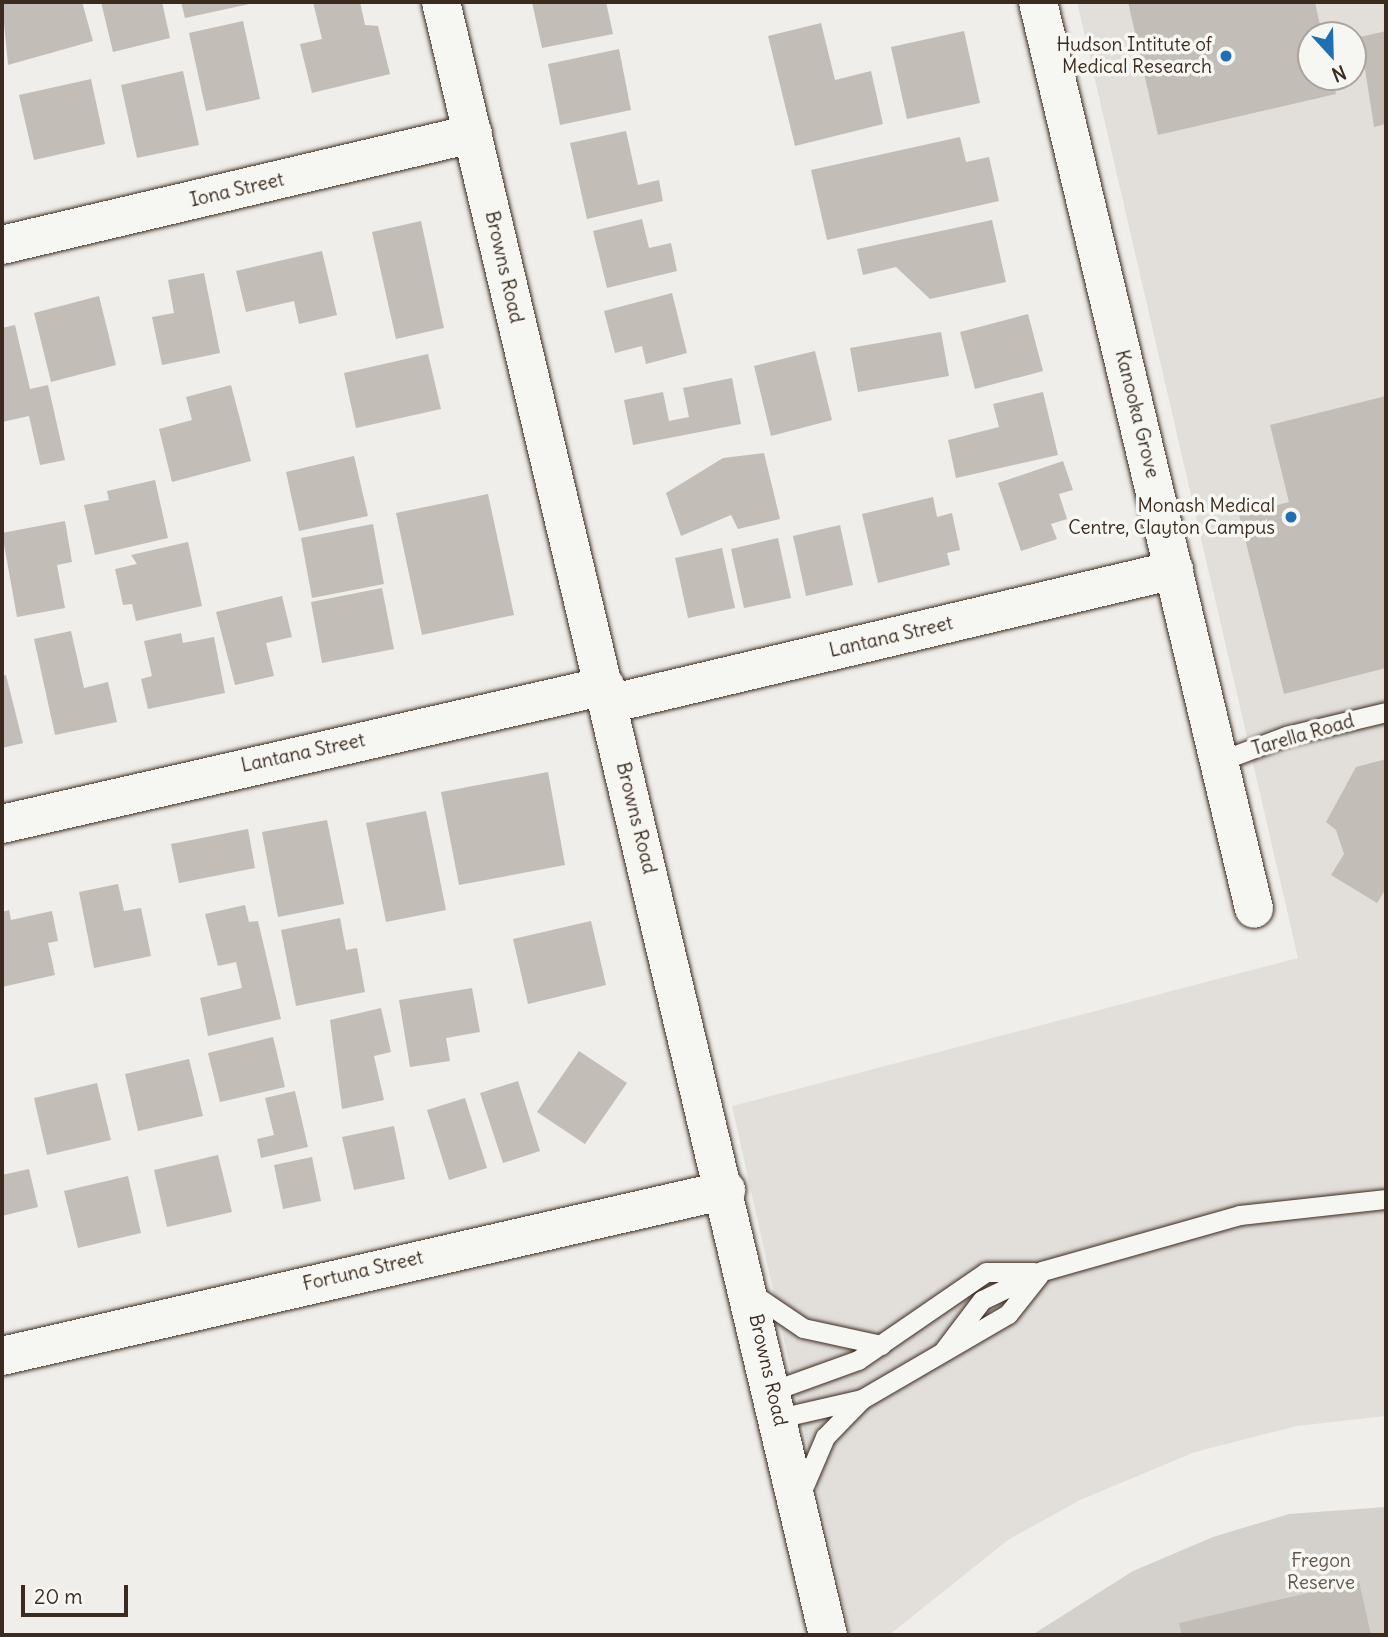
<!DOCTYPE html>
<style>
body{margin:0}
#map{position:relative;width:1388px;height:1637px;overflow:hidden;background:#efeeea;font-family:Delius,sans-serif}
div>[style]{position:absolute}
.built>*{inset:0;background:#e2dfdb}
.green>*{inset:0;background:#d4d1cc}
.building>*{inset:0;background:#c2bdb7}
.roads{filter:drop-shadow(0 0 2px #3b2a1e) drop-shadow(0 0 2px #3b2a1e)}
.lane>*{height:19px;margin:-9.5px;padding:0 9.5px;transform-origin:9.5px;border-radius:9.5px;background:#f6f6f2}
.street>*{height:38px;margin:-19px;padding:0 19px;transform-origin:19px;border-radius:19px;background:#f6f6f2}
.dots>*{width:19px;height:19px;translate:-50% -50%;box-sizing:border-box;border:4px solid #f6f6f2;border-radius:50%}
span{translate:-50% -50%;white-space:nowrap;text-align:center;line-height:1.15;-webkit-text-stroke:7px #f6f6f2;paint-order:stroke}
.poi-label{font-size:19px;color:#3b2a1e}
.right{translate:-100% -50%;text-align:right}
.street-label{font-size:19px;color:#3b2a1e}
.park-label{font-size:19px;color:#61544a}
.frame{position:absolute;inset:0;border:4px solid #3b2a1e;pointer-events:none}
.north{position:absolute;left:1297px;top:21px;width:70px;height:70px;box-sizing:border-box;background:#f6f6f2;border:2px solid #aba49d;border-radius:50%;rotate:158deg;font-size:19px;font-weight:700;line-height:28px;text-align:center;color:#3b2a1e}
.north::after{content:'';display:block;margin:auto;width:24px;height:32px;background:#1f6fb2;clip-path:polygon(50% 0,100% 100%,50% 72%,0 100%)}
.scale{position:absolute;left:21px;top:1585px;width:107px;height:32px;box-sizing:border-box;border:4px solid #3b2a1e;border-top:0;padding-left:9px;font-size:21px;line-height:24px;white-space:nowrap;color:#3b2a1e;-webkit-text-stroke:5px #f6f6f2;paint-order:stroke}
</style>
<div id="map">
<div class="built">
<i style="clip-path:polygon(evenodd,1077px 2px,1386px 2px,1386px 1416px,1297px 1426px,1195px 1452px,1080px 1500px,1008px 1540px,889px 1635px,850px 1635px,732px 1106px,1298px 958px,1077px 2px,1311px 35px,1353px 35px,1353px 77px,1311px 77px,1311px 35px)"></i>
</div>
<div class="green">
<i style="clip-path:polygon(1386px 1507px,1386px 1635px,1032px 1635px,1133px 1571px,1213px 1537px,1289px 1514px)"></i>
</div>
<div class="building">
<i style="clip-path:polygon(2px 2px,82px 2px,93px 41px,8px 65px)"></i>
<i style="clip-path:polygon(101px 2px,162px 2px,170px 38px,113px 52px)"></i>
<i style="clip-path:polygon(181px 2px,254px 2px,254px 3px,185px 18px)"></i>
<i style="clip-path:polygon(313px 2px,360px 2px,365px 25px,378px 26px,390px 74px,312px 93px,300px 44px,322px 39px)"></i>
<i style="clip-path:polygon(532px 2px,606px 2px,613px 34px,542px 48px)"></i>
<i style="clip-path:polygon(1128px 2px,1315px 2px,1322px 35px,1311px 35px,1311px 77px,1332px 77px,1336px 94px,1158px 135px)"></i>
<i style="clip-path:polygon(243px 21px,260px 99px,206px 111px,189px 33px)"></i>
<i style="clip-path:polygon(821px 23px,835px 80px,871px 71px,883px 124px,795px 146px,768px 36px)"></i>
<i style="clip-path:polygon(964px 31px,980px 103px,907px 119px,891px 47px)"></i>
<i style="clip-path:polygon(1386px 31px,1386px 124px,1374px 127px,1360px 37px)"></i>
<i style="clip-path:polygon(619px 49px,631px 110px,560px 125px,548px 64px)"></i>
<i style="clip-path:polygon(183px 71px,199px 145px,137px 158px,121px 85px)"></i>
<i style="clip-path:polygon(91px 79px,105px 144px,34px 160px,19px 95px)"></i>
<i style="clip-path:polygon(626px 131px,638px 185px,659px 180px,663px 201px,587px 219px,570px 143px)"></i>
<i style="clip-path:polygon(960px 137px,966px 162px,989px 157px,999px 201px,827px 240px,811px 170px)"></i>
<i style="clip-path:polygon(642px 219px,649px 248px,671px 243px,677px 271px,607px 288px,593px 231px)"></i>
<i style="clip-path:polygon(992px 220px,1006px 282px,930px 299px,896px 267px,863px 275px,857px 249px)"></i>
<i style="clip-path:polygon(421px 221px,444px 328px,396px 339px,372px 232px)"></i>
<i style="clip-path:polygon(322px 251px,337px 315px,299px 324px,294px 301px,246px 312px,236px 271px)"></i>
<i style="clip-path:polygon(204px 273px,220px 353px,162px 365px,152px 317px,174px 313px,168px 280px)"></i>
<i style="clip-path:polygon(672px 293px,687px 353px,646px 364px,642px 346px,615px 353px,604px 311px)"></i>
<i style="clip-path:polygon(99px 296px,116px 365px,51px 382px,34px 313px)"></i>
<i style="clip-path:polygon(1028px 314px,1043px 371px,975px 389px,960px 332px)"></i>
<i style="clip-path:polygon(15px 325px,30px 389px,48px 385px,65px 460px,40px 465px,29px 416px,2px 422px,2px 328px)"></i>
<i style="clip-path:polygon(941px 332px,949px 376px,858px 392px,850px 348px)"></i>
<i style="clip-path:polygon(815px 351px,832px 420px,771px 436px,754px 366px)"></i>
<i style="clip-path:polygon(428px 354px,441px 409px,356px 428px,344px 373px)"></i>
<i style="clip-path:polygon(732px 378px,741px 424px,633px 445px,624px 400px,663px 392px,669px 421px,689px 417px,683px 388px)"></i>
<i style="clip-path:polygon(231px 385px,251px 461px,172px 482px,159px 429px,192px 420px,186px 397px)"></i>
<i style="clip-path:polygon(1043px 392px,1058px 455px,956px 478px,948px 440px,999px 427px,993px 404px)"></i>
<i style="clip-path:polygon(1386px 396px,1386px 668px,1284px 694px,1239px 515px,1289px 502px,1270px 425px)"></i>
<i style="clip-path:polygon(764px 453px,780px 519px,738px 529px,731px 515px,681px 536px,666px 493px,723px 458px)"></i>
<i style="clip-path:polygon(354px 456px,368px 516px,299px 531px,286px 472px)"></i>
<i style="clip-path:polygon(1063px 461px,1073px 490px,1059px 494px,1067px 519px,1051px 524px,1057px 539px,1021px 551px,998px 483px)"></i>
<i style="clip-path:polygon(155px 480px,168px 538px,95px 555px,84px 505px,109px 500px,107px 491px)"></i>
<i style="clip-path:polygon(488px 494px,514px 615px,422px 635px,396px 513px)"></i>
<i style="clip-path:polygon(933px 497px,937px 517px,952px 513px,960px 550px,947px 553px,950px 565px,878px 583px,862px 514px)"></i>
<i style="clip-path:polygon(65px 521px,72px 562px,57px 565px,65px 608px,17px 617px,2px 533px)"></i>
<i style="clip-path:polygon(373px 524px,384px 584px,312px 598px,301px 538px)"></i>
<i style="clip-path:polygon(840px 525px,853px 585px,806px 596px,793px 536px)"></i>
<i style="clip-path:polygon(778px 538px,791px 598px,744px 608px,731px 549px)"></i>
<i style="clip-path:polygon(188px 542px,202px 606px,136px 621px,132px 604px,123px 605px,115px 569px,137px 564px,131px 555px)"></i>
<i style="clip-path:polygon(722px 548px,735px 608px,688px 618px,675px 558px)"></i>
<i style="clip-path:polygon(382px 588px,394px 649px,322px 663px,311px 602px)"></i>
<i style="clip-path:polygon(282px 596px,292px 637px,266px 643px,274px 676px,235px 685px,216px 612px)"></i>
<i style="clip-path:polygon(71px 631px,84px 688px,108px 682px,117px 722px,55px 735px,34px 639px)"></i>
<i style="clip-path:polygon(181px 633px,183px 643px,214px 637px,225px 693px,148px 709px,141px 679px,152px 676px,144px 641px)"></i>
<i style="clip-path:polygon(6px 675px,23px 743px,2px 748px,2px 676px)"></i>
<i style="clip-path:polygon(1386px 759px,1386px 889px,1377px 903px,1331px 875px,1344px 854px,1336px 830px,1326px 822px,1356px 767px)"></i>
<i style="clip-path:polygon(548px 772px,565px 865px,459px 885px,441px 792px)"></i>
<i style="clip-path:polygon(426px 811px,446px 910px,386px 922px,366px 823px)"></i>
<i style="clip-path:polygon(327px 820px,344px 904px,278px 917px,262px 832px)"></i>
<i style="clip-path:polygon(248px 829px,255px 868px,179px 883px,171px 844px)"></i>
<i style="clip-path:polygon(118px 884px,124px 911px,141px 908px,151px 956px,94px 968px,79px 892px)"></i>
<i style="clip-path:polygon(245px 905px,249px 922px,258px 921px,281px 1019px,208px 1036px,200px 998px,242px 988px,236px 962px,218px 966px,205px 914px)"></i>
<i style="clip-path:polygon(9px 910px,11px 920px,52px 911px,58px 941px,48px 943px,55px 975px,2px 987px,2px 912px)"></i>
<i style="clip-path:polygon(340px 918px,346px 950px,357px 948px,365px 992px,296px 1006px,281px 930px)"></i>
<i style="clip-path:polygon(591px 921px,606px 985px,528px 1004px,513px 939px)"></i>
<i style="clip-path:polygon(472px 988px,480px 1032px,446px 1038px,450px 1061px,410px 1067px,399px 1000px)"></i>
<i style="clip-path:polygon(381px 1008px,391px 1052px,374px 1056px,384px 1100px,342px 1109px,330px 1020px)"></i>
<i style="clip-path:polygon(273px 1037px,285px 1087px,220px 1102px,208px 1053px)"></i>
<i style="clip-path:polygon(579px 1051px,627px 1083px,585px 1144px,537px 1112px)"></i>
<i style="clip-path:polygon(189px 1059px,203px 1116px,138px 1131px,125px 1074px)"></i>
<i style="clip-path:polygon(518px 1081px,540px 1151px,503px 1163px,480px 1093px)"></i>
<i style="clip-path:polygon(97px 1083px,111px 1140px,47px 1155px,34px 1098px)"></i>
<i style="clip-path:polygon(295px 1091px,308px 1147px,261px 1158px,257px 1139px,274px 1135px,265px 1098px)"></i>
<i style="clip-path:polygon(465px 1098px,487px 1168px,449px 1180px,427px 1110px)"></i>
<i style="clip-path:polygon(394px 1126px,405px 1179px,354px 1190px,342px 1137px)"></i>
<i style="clip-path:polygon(218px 1155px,232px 1212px,167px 1227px,154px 1170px)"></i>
<i style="clip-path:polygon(312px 1157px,321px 1201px,283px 1209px,274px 1165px)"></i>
<i style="clip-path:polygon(29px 1169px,38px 1207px,2px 1216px,2px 1175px)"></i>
<i style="clip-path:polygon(128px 1176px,141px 1233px,78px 1248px,64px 1191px)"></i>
<i style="clip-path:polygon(1359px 1581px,1371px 1635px,1182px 1635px,1179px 1623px)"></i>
</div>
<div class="roads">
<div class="lane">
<i style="left:1220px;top:761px;width:71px;rotate:-20.7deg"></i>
<i style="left:1286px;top:736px;width:103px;rotate:-13.5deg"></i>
<i style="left:750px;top:1292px;width:64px;rotate:34.2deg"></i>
<i style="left:803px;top:1328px;width:80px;rotate:12.3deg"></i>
<i style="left:944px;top:1350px;width:63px;rotate:-52.8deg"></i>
<i style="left:982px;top:1300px;width:67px;rotate:-25.8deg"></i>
<i style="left:1042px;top:1271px;width:206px;rotate:-15.8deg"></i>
<i style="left:1240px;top:1215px;width:147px;rotate:-6.3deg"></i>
<i style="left:772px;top:1391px;width:91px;rotate:-19.8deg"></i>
<i style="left:858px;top:1360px;width:155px;rotate:-34.5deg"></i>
<i style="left:986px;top:1272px;width:48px"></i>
<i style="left:779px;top:1418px;width:85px;rotate:-12.9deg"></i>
<i style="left:862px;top:1399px;width:169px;rotate:-30.2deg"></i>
<i style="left:1008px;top:1314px;width:50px;rotate:-51.5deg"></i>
<i style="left:801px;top:1493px;width:61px;rotate:-66.8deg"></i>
<i style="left:825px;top:1437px;width:52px;rotate:-45.8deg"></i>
</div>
<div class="street">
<i style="left:441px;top:2px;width:1678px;rotate:76.67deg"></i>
<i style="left:1038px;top:2px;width:932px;rotate:76.6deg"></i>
<i style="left:2px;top:245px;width:484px;rotate:-13.3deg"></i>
<i style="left:609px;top:704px;width:581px;rotate:-13.34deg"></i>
<i style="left:2px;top:824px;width:619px;rotate:-12.89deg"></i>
<i style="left:2px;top:1356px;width:743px;rotate:-12.91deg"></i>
</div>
</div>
<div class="dots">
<i style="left:1226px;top:56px;background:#1f6fb2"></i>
<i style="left:1291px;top:517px;background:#1f6fb2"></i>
</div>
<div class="poi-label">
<span class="right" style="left:1212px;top:56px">Hudson Intitute of<br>Medical Research</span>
<span class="right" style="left:1275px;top:517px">Monash Medical<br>Centre, Clayton Campus</span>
</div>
<div class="street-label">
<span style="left:237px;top:190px;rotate:-13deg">Iona Street</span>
<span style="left:504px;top:267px;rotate:77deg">Browns Road</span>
<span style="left:1137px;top:414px;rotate:76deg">Kanooka Grove</span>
<span style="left:891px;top:637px;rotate:-13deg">Lantana Street</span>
<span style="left:1303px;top:735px;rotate:-16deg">Tarella Road</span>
<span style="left:303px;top:753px;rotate:-12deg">Lantana Street</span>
<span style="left:636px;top:818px;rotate:76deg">Browns Road</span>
<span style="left:363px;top:1271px;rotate:-13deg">Fortuna Street</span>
<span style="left:768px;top:1370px;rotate:77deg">Browns Road</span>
</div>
<div class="park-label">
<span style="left:1321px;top:1572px">Fregon<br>Reserve</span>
</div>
<div class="frame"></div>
<div class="north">N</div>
<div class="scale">20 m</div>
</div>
